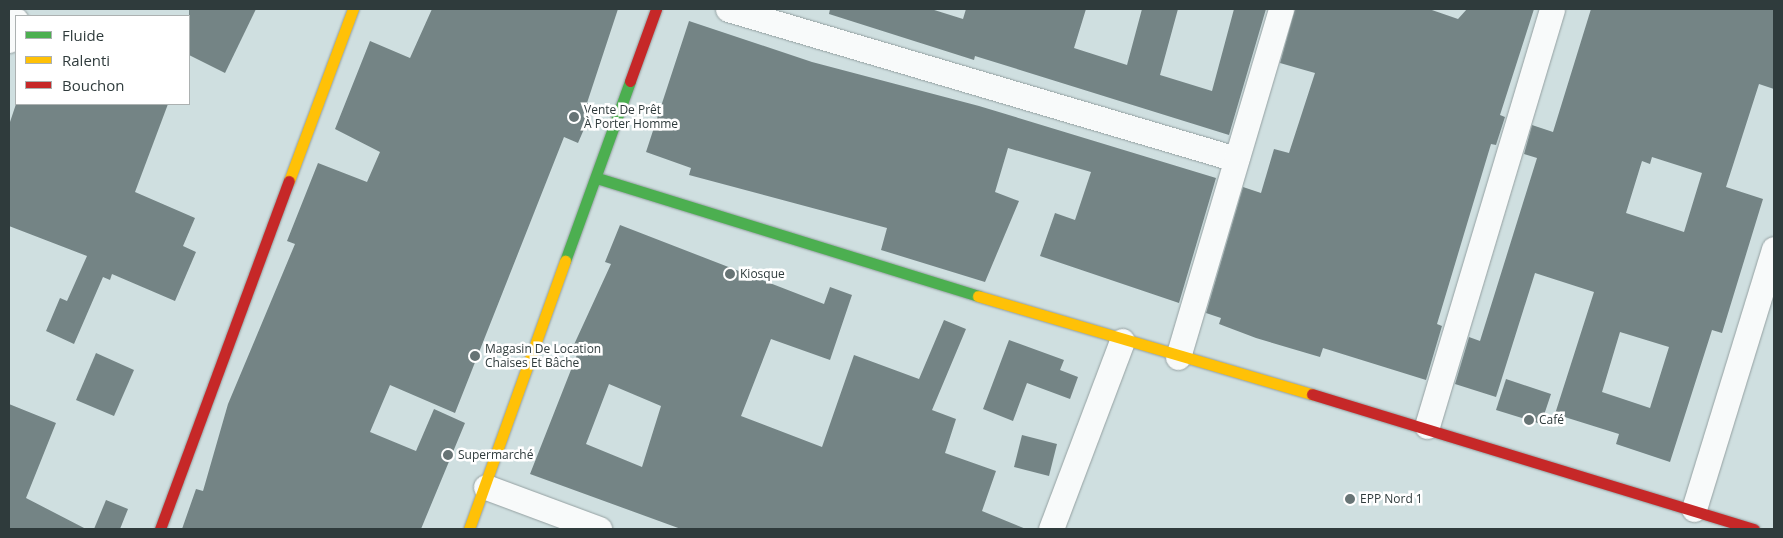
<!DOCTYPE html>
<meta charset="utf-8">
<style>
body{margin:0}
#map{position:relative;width:1783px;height:538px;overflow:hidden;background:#cfdfe0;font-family:"Open Sans",sans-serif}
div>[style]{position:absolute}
.building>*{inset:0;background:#748485}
.roads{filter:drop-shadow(0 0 1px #94a0a1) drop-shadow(0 0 1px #94a0a1)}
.street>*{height:25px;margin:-12.5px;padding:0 12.5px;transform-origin:12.5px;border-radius:12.5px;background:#f8fafa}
.fast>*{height:11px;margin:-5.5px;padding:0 5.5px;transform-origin:5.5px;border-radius:5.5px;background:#4caf50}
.slow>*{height:11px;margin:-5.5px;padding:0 5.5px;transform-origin:5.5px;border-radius:5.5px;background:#ffc107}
.jam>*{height:11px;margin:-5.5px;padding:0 5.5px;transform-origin:5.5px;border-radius:5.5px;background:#c62828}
.dots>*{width:14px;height:14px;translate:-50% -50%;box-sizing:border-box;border:2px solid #fff;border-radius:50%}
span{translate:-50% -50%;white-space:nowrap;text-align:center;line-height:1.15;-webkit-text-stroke:5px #fff;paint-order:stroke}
.poi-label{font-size:12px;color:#2f3b3c}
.left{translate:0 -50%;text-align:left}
.frame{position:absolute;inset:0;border:10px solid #2f3b3c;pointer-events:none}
.legend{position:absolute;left:15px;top:15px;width:175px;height:90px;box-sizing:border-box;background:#fff;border:1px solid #acb1b1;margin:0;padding:6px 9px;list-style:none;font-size:15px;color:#2f3b3c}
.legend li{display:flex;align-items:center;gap:10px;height:25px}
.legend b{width:25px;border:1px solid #acb1b1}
</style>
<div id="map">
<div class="building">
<i style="clip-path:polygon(189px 9px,256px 9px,225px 73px,189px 55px)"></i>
<i style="clip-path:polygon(432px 9px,618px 9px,587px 103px,594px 106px,578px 143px,564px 137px,455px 413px,390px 385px,370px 432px,416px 451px,434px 409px,465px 423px,421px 529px,182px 529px,196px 489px,203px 491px,228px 404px,295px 244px,287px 241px,318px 163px,367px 182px,380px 152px,335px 129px,370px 41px,410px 58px)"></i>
<i style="clip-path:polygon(830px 9px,931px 9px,963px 19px,966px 9px,1086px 9px,1074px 48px,1127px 65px,1142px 9px,1178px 9px,1160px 75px,1212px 91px,1234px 9px,1266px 9px,1229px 135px,975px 56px,974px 60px,829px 14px)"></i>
<i style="clip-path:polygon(1295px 9px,1429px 9px,1458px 19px,1467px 9px,1534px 9px,1500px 115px,1505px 117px,1496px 145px,1491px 144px,1437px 324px,1442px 326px,1426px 380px,1323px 348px,1320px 357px,1256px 338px,1219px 324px,1221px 318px,1206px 313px,1243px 187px,1261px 193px,1274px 149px,1289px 153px,1315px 73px,1280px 63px)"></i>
<i style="clip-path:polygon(evenodd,1591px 9px,1774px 9px,1774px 89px,1759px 84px,1726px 187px,1763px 199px,1722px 333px,1712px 330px,1670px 462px,1616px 444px,1619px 434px,1555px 414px,1594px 292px,1535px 273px,1496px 397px,1455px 384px,1469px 337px,1480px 341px,1537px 158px,1524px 154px,1532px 125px,1553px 132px,1591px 9px,1652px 157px,1702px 173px,1684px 232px,1626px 213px,1642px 161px,1650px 164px,1652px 157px,1591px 9px,1620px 332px,1669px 347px,1650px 408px,1602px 392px,1620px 332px)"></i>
<i style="clip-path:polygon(689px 21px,812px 62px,979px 106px,1216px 178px,1179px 303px,1040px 256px,1055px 213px,1075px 220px,1091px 172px,1008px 148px,995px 192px,1019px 201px,985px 282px,881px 250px,887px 228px,689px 175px,691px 168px,646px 152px)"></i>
<i style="clip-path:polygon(16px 104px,168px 104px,135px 192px,195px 218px,183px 246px,196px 252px,175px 301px,112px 274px,110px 280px,103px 277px,74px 344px,46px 331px,60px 298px,67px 301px,87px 256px,9px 226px,9px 125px)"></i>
<i style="clip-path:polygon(evenodd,620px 225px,824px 304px,830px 287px,852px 295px,830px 360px,771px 339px,741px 416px,822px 447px,854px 355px,919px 379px,944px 320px,966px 329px,932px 410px,956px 419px,945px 453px,996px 471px,982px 511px,1026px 529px,681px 529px,530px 474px,578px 352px,572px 349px,611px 264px,605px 262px,620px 225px,609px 384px,661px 406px,642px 467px,586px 444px,609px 384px)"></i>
<i style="clip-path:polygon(1009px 340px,1064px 360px,1060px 370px,1078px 377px,1070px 399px,1027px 383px,1013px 421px,983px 409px)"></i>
<i style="clip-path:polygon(96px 353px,134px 370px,114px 416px,76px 400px)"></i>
<i style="clip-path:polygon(1506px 379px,1551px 394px,1541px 424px,1496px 410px)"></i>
<i style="clip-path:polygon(9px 404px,56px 423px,26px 498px,86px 529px,9px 529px)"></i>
<i style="clip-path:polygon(1022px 435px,1057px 444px,1049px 476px,1014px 467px)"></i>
<i style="clip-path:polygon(106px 500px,128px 509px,120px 529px,94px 529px)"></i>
</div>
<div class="roads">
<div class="street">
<i style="left:728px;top:9px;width:530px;rotate:16.45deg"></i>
<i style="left:9px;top:40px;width:21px;rotate:-71deg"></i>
<i style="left:1178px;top:357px;width:363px;rotate:-73.5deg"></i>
<i style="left:1427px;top:426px;width:435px;rotate:-73.3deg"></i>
<i style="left:486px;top:487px;width:121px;rotate:20.4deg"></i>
<i style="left:1694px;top:509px;width:272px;rotate:-72.9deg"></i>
<i style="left:1051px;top:529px;width:201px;rotate:-69.3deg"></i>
</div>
<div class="fast">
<i style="left:597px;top:178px;width:399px;rotate:17.2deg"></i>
<i style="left:565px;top:261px;width:191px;rotate:-70.1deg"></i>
</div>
<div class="slow">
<i style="left:289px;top:181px;width:184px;rotate:-69.6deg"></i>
<i style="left:978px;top:296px;width:348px;rotate:16.4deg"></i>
<i style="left:469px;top:529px;width:285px;rotate:-70.3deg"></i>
</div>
<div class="jam">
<i style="left:630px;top:81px;width:77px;rotate:-70.1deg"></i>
<i style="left:1312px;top:394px;width:462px;rotate:17deg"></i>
<i style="left:160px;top:529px;width:371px;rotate:-69.7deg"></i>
</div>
</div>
<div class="dots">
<i style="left:574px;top:117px;background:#677475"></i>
<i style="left:730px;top:274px;background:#677475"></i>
<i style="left:475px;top:356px;background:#677475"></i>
<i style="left:1529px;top:420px;background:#677475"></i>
<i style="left:448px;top:455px;background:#677475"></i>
<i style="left:1350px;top:499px;background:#677475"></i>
</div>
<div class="poi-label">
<span class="left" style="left:584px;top:117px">Vente De Prêt<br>À Porter Homme</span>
<span class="left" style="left:740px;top:274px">Kiosque</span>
<span class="left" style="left:485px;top:356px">Magasin De Location<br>Chaises Et Bâche</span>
<span class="left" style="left:1539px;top:420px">Café</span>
<span class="left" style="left:458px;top:455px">Supermarché</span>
<span class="left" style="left:1360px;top:499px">EPP Nord 1</span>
</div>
<div class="frame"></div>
<ul class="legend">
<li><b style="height:6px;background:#4caf50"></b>Fluide</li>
<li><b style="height:6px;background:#ffc107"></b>Ralenti</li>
<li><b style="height:6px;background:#c62828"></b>Bouchon</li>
</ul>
</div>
